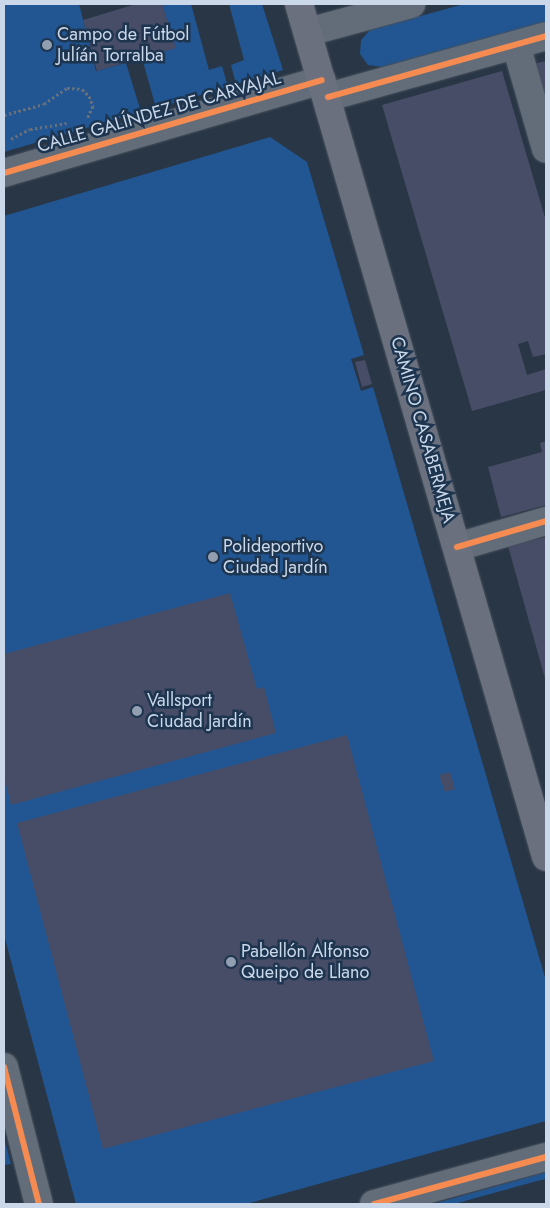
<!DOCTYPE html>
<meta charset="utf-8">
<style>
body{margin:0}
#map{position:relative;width:550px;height:1208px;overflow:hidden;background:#293645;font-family:Jost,sans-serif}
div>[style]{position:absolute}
.green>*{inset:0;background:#215693}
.building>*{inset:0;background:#474d67}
.path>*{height:3px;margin-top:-1.5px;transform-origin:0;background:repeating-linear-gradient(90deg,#68717b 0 2.5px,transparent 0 5px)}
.roads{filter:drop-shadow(0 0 1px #47525f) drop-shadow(0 0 1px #47525f)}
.minor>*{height:28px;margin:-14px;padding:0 14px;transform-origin:14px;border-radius:14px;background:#636d79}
.major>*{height:28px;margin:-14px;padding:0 14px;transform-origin:14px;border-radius:14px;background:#6a707e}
.cycleway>*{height:6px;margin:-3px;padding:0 3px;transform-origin:3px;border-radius:3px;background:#f68b52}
.dots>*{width:14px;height:14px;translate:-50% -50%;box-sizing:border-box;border:2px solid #1e3550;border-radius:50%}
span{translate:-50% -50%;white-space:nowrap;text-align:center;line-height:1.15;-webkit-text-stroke:5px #1e3550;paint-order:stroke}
.poi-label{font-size:18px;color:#cad8e9}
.left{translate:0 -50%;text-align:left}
.street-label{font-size:18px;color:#cad8e9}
.frame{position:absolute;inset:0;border:5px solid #cad8e9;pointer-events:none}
</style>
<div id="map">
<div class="green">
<i style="clip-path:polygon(4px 4px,79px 4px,96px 71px,126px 63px,141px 112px,4px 152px)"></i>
<i style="clip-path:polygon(162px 4px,191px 4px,209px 70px,222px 66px,228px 87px,156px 108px,142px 58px,175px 48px)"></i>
<i style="clip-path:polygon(229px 4px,262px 4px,283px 70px,236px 84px,231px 65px,244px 60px)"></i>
<i style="clip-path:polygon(464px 4px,546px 4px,546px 22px,382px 67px,368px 65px,360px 54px,361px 40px,370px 30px)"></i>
<i style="clip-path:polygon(270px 137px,307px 162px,364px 355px,351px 359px,361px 391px,373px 387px,546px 981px,546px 1121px,246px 1204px,76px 1204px,4px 935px,4px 216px)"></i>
<i style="clip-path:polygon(4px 1137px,11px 1164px,4px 1165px)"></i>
<i style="clip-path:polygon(546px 1172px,546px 1179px,537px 1181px,454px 1204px,433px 1204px)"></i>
</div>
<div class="building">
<i style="clip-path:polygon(136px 4px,162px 4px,176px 48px,97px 71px,83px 20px)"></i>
<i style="clip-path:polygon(546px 61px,546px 108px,533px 64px)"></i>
<i style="clip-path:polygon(502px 71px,546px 221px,546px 354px,533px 357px,528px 341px,518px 344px,527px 375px,546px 369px,546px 390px,472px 411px,382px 105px)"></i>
<i style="clip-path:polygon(365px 360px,372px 384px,362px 387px,355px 362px)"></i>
<i style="clip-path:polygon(546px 441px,546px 505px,501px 517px,488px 467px,542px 452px,540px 443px)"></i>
<i style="clip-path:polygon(546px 537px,546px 682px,508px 546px)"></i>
<i style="clip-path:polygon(230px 593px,257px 689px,264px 687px,276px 733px,11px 805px,4px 776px,4px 654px)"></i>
<i style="clip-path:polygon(347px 735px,434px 1061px,103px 1149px,17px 823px)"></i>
<i style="clip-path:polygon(450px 772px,455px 789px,445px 792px,439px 775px)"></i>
</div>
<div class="path">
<i style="left:4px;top:115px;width:41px;rotate:-15.4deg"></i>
<i style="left:44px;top:104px;width:28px;rotate:-35deg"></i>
<i style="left:67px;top:88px;width:15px;rotate:4deg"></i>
<i style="left:82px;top:89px;width:10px;rotate:45deg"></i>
<i style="left:89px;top:96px;width:11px;rotate:68deg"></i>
<i style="left:93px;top:106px;width:14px;rotate:115deg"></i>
<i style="left:11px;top:139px;width:21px;rotate:-28deg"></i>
<i style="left:30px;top:129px;width:37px;rotate:-9deg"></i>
</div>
<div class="roads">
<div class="minor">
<i style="left:308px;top:32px;width:107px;rotate:-15.2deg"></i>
<i style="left:516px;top:45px;width:108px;rotate:73.9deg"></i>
<i style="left:328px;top:97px;width:226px;rotate:-15.6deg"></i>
<i style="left:4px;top:173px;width:331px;rotate:-16.3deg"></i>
<i style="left:457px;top:547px;width:93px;rotate:-16.3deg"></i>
<i style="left:4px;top:1067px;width:141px;rotate:75.7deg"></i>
<i style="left:374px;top:1204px;width:178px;rotate:-15.3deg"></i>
</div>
<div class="major">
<i style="left:299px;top:4px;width:888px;rotate:73.85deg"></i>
</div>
</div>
<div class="cycleway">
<i style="left:328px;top:97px;width:226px;rotate:-15.6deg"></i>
<i style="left:4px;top:173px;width:331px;rotate:-16.3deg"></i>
<i style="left:457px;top:547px;width:93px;rotate:-16.3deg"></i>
<i style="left:4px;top:1067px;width:141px;rotate:75.7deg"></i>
<i style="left:374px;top:1204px;width:178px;rotate:-15.3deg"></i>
</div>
<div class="dots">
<i style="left:47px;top:45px;background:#929fb0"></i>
<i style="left:213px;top:557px;background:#929fb0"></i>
<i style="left:137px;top:711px;background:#929fb0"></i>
<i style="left:231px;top:962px;background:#929fb0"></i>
</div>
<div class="poi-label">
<span class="left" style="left:57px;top:45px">Campo de Fútbol<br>Julíán Torralba</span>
<span class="left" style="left:223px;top:557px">Polideportivo<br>Ciudad Jardín</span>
<span class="left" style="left:147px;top:711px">Vallsport<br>Ciudad Jardín</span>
<span class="left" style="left:241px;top:962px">Pabellón Alfonso<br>Queipo de Llano</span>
</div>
<div class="street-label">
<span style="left:159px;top:112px;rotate:-16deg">CALLE GALÍNDEZ DE CARVAJAL</span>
<span style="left:423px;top:430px;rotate:74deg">CAMINO CASABERMEJA</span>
</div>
<div class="frame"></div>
</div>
